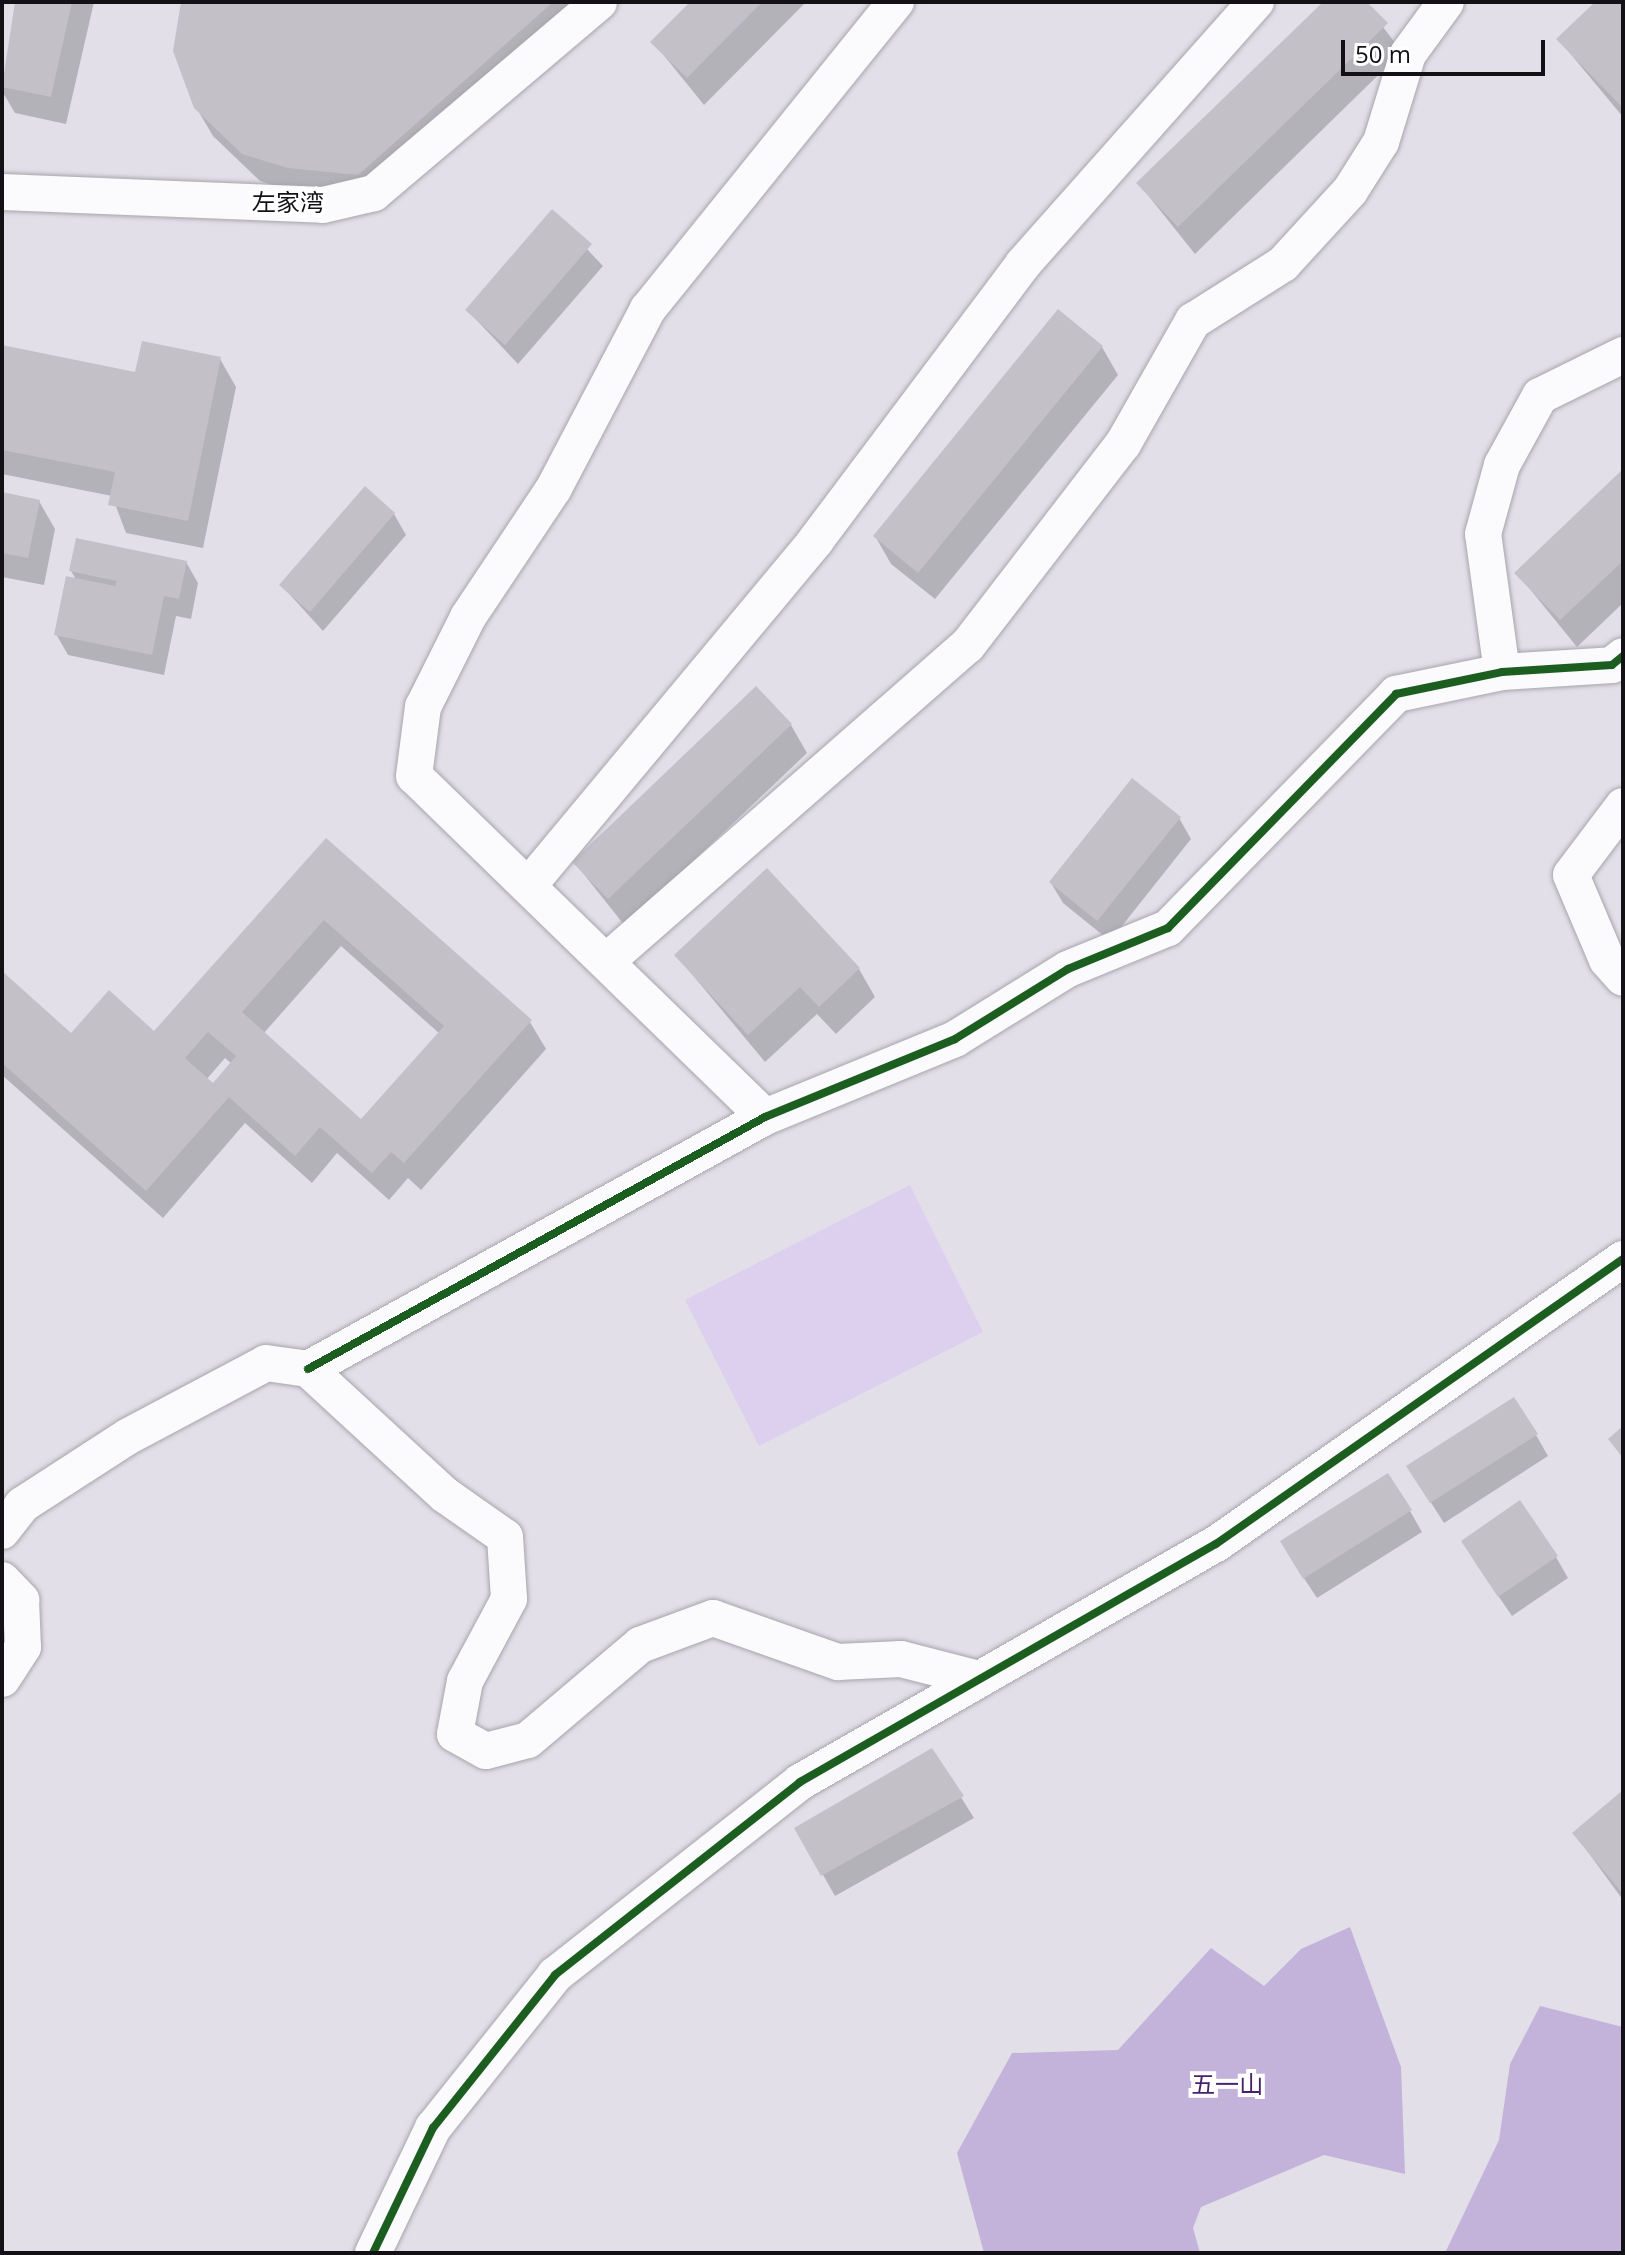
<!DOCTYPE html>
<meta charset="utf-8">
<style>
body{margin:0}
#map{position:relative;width:1625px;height:2255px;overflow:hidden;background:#e2dfe8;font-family:"Open Sans","Noto Sans SC",sans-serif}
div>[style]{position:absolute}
.green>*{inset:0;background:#dcd0ee}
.forest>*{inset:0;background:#c3b2d9}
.shadow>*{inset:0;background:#0003}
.building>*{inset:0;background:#c3c0c8}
.roads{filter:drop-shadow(0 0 2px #a8a5ac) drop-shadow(0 0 2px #a8a5ac)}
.minor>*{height:36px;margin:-18px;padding:0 18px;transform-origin:18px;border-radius:18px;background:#fbfafc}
.cycleway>*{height:8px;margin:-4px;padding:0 4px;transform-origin:4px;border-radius:4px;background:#1b5e20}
span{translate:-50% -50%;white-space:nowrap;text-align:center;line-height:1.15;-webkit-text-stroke:8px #fff;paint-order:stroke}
.street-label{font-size:24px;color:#131116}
.park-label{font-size:24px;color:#47226b}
.frame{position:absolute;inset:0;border:4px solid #131116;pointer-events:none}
.scale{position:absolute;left:1341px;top:40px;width:204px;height:36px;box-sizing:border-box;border:4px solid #131116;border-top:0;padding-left:10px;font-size:24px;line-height:28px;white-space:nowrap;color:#131116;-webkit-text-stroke:6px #fff;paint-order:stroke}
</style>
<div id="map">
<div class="green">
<i style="clip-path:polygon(910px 1185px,983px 1332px,759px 1446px,685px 1300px)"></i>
</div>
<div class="forest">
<i style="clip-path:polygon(1350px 1927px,1401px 2067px,1405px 2174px,1324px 2155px,1201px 2207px,1193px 2228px,1200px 2253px,984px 2253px,957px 2153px,1012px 2053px,1118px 2050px,1211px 1948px,1264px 1986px,1301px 1949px)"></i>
<i style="clip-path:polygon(1540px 2006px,1623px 2027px,1623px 2253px,1445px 2253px,1499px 2140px,1510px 2064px)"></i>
</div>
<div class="shadow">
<i style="clip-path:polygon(17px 2px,94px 2px,66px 124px,15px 113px,2px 91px)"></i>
<i style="clip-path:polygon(183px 2px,601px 2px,374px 202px,306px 196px,260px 181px,213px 136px,196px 107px)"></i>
<i style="clip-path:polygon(692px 2px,806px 2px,704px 105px,653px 42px)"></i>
<i style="clip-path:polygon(1326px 2px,1364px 2px,1402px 52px,1195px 254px,1139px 184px)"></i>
<i style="clip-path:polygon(1598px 2px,1623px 2px,1623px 117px,1559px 40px)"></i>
<i style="clip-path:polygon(552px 212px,603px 266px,518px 364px,467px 310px)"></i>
<i style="clip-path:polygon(2px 347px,137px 374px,220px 359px,236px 387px,203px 548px,126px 533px,112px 496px,2px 474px)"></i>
<i style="clip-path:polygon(1102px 347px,1118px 375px,935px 599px,891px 564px,875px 536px)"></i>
<i style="clip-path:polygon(1623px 472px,1623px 603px,1577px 647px,1517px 573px)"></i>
<i style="clip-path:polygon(2px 494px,39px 501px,55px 529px,44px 585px,2px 577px)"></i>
<i style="clip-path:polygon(394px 514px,406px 535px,323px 631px,281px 585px)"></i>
<i style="clip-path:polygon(186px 562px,198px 583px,191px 619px,176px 616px,164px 675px,68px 655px,56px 634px,77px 581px,71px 571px)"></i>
<i style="clip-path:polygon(791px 725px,807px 753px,625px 926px,575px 863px)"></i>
<i style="clip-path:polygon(1179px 818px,1191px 839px,1110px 941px,1063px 903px,1051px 883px)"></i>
<i style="clip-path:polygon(evenodd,326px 840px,530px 1022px,546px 1049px,421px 1190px,408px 1178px,389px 1200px,337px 1153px,312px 1183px,245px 1123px,163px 1218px,2px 1075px,2px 974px,71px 1035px,154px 1033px,326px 840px,341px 946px,440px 1034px,362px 1122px,263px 1034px,341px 946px,326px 840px,225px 1058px,232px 1064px,213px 1086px,206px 1080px,225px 1058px)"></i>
<i style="clip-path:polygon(767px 871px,859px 969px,875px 997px,836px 1034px,817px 1014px,765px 1062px,676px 955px)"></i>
<i style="clip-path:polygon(1536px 1435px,1548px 1456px,1444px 1523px,1421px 1487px)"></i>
<i style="clip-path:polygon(1410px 1511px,1422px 1532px,1317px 1598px,1294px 1563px)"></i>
<i style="clip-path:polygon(1556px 1557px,1568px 1578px,1512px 1616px,1475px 1562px)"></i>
<i style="clip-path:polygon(932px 1751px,974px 1818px,835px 1896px,797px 1829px)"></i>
<i style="clip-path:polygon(1623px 1792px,1623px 1900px,1574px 1833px)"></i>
</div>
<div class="building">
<i style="clip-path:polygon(15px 2px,72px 2px,51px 97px,2px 87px)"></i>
<i style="clip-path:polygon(181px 2px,553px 2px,358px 175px,288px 168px,242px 154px,194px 108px,173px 51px)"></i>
<i style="clip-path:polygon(690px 2px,762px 2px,687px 78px,650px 42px)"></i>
<i style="clip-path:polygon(1323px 2px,1367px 2px,1388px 23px,1178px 227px,1136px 183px)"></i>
<i style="clip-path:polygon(1595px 2px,1623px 2px,1623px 108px,1556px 39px)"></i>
<i style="clip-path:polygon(552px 209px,592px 244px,505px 345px,465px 310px)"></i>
<i style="clip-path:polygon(1058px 309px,1103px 346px,918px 573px,873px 536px)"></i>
<i style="clip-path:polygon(142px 341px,221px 357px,188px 521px,108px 505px,115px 472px,2px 450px,2px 345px,135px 372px)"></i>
<i style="clip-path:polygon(1623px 469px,1623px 561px,1560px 620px,1514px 573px)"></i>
<i style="clip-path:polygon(365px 486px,395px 513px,310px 612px,279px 585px)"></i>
<i style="clip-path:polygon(2px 492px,40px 500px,28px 558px,2px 553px)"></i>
<i style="clip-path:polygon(76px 538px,187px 561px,179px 599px,164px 596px,152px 655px,54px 635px,66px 576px,115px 586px,117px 581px,69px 571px)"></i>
<i style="clip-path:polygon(756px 686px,792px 724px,608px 899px,572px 862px)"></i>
<i style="clip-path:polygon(1132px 778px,1181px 817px,1097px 921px,1049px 882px)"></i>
<i style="clip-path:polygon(evenodd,326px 838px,532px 1020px,404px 1163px,391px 1152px,372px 1173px,320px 1127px,295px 1156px,229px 1097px,146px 1191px,2px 1063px,2px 971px,71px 1033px,109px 990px,154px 1031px,326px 838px,324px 920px,444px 1026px,361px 1119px,242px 1012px,324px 920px,326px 838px,208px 1032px,236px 1056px,213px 1083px,185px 1058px,208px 1032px)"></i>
<i style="clip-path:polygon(767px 868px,860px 968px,819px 1007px,800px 987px,748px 1035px,674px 955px)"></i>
<i style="clip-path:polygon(1514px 1397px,1538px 1434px,1430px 1503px,1406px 1466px)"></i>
<i style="clip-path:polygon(1623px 1426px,1623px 1458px,1608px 1439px)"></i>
<i style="clip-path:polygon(1388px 1473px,1412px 1510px,1303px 1579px,1280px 1541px)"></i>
<i style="clip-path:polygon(1520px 1500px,1558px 1556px,1498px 1597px,1461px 1541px)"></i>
<i style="clip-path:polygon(932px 1748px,964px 1796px,821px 1876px,794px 1828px)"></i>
<i style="clip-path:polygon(1623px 1790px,1623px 1894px,1572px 1833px)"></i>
</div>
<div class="roads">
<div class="minor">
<i style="left:2px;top:192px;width:321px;rotate:2.3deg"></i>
<i style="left:323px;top:205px;width:52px;rotate:-13.2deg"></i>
<i style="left:374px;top:193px;width:295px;rotate:-40.3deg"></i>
<i style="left:1502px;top:672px;width:139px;rotate:-97.8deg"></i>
<i style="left:1483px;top:534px;width:72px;rotate:-74.6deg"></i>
<i style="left:1502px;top:465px;width:79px;rotate:-61.2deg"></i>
<i style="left:1540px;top:396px;width:93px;rotate:-26.3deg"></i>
<i style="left:1623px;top:806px;width:86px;rotate:127deg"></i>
<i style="left:1571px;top:875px;width:92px;rotate:67deg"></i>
<i style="left:1607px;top:960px;width:24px;rotate:48deg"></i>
<i style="left:529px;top:885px;width:449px;rotate:-50.2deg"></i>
<i style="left:816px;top:540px;width:345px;rotate:-53.1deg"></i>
<i style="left:1023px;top:264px;width:351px;rotate:-48.4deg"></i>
<i style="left:608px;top:960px;width:478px;rotate:-41.2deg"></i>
<i style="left:968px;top:645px;width:254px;rotate:-52.4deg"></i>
<i style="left:1123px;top:444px;width:142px;rotate:-60.4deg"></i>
<i style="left:1193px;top:321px;width:107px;rotate:-32.3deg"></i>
<i style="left:1283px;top:264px;width:99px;rotate:-47.5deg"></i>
<i style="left:1350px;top:191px;width:58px;rotate:-57.7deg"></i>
<i style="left:1381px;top:142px;width:92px;rotate:-72.9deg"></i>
<i style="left:1408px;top:54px;width:64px;rotate:-53.8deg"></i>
<i style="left:765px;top:1117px;width:489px;rotate:-135.8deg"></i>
<i style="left:414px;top:776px;width:70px;rotate:-82.6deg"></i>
<i style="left:423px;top:707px;width:101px;rotate:-63.4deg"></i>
<i style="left:468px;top:617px;width:155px;rotate:-56.3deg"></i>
<i style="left:554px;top:488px;width:202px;rotate:-62.3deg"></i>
<i style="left:648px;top:309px;width:395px;rotate:-51.1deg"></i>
<i style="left:308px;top:1369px;width:522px;rotate:-28.87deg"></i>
<i style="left:765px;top:1117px;width:205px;rotate:-22.3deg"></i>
<i style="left:955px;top:1039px;width:133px;rotate:-31.8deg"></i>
<i style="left:1068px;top:969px;width:108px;rotate:-22.3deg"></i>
<i style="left:1168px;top:928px;width:327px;rotate:-45.7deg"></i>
<i style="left:1396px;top:694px;width:108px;rotate:-11.7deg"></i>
<i style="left:1502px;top:672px;width:110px;rotate:-3.6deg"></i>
<i style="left:1612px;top:665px;width:14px;rotate:-39deg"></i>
<i style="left:2px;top:1531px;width:33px;rotate:-52deg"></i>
<i style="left:22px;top:1505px;width:125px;rotate:-32.9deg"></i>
<i style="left:127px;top:1437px;width:157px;rotate:-28deg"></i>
<i style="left:266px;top:1363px;width:42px;rotate:8.1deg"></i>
<i style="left:308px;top:1369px;width:186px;rotate:42.6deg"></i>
<i style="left:445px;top:1495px;width:73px;rotate:35deg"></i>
<i style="left:505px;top:1537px;width:62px;rotate:86.3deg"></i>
<i style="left:509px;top:1599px;width:93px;rotate:118.2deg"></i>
<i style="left:465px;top:1681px;width:54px;rotate:100.7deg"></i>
<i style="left:455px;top:1734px;width:35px;rotate:29deg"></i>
<i style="left:486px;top:1751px;width:43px;rotate:-14.7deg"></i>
<i style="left:528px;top:1740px;width:147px;rotate:-40.3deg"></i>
<i style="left:640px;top:1645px;width:78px;rotate:-20.3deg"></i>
<i style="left:713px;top:1618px;width:133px;rotate:19.4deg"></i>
<i style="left:838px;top:1662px;width:63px;rotate:-2.7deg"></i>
<i style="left:901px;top:1659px;width:81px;rotate:14.4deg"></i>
<i style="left:2px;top:1580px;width:28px;rotate:46deg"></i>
<i style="left:21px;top:1600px;width:47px;rotate:87.6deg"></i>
<i style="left:23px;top:1647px;width:38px;rotate:123deg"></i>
<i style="left:373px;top:2253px;width:139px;rotate:-64.4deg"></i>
<i style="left:433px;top:2128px;width:196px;rotate:-51.4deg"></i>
<i style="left:555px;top:1975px;width:312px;rotate:-38.2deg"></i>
<i style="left:800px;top:1782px;width:479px;rotate:-29.8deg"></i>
<i style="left:1216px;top:1544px;width:497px;rotate:-35deg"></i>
</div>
</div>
<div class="cycleway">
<i style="left:308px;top:1369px;width:522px;rotate:-28.87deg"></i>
<i style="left:765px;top:1117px;width:205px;rotate:-22.3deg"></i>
<i style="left:955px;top:1039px;width:133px;rotate:-31.8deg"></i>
<i style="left:1068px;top:969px;width:108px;rotate:-22.3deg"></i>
<i style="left:1168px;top:928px;width:327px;rotate:-45.7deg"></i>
<i style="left:1396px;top:694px;width:108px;rotate:-11.7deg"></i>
<i style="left:1502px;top:672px;width:110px;rotate:-3.6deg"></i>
<i style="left:1612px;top:665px;width:14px;rotate:-39deg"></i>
<i style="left:373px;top:2253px;width:139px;rotate:-64.4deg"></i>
<i style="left:433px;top:2128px;width:196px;rotate:-51.4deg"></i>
<i style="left:555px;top:1975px;width:312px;rotate:-38.2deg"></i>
<i style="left:800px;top:1782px;width:479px;rotate:-29.8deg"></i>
<i style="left:1216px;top:1544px;width:497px;rotate:-35deg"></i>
</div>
<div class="street-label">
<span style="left:288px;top:202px">左家湾</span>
</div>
<div class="park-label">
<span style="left:1227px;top:2084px">五一山</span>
</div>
<div class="frame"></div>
<div class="scale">50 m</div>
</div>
